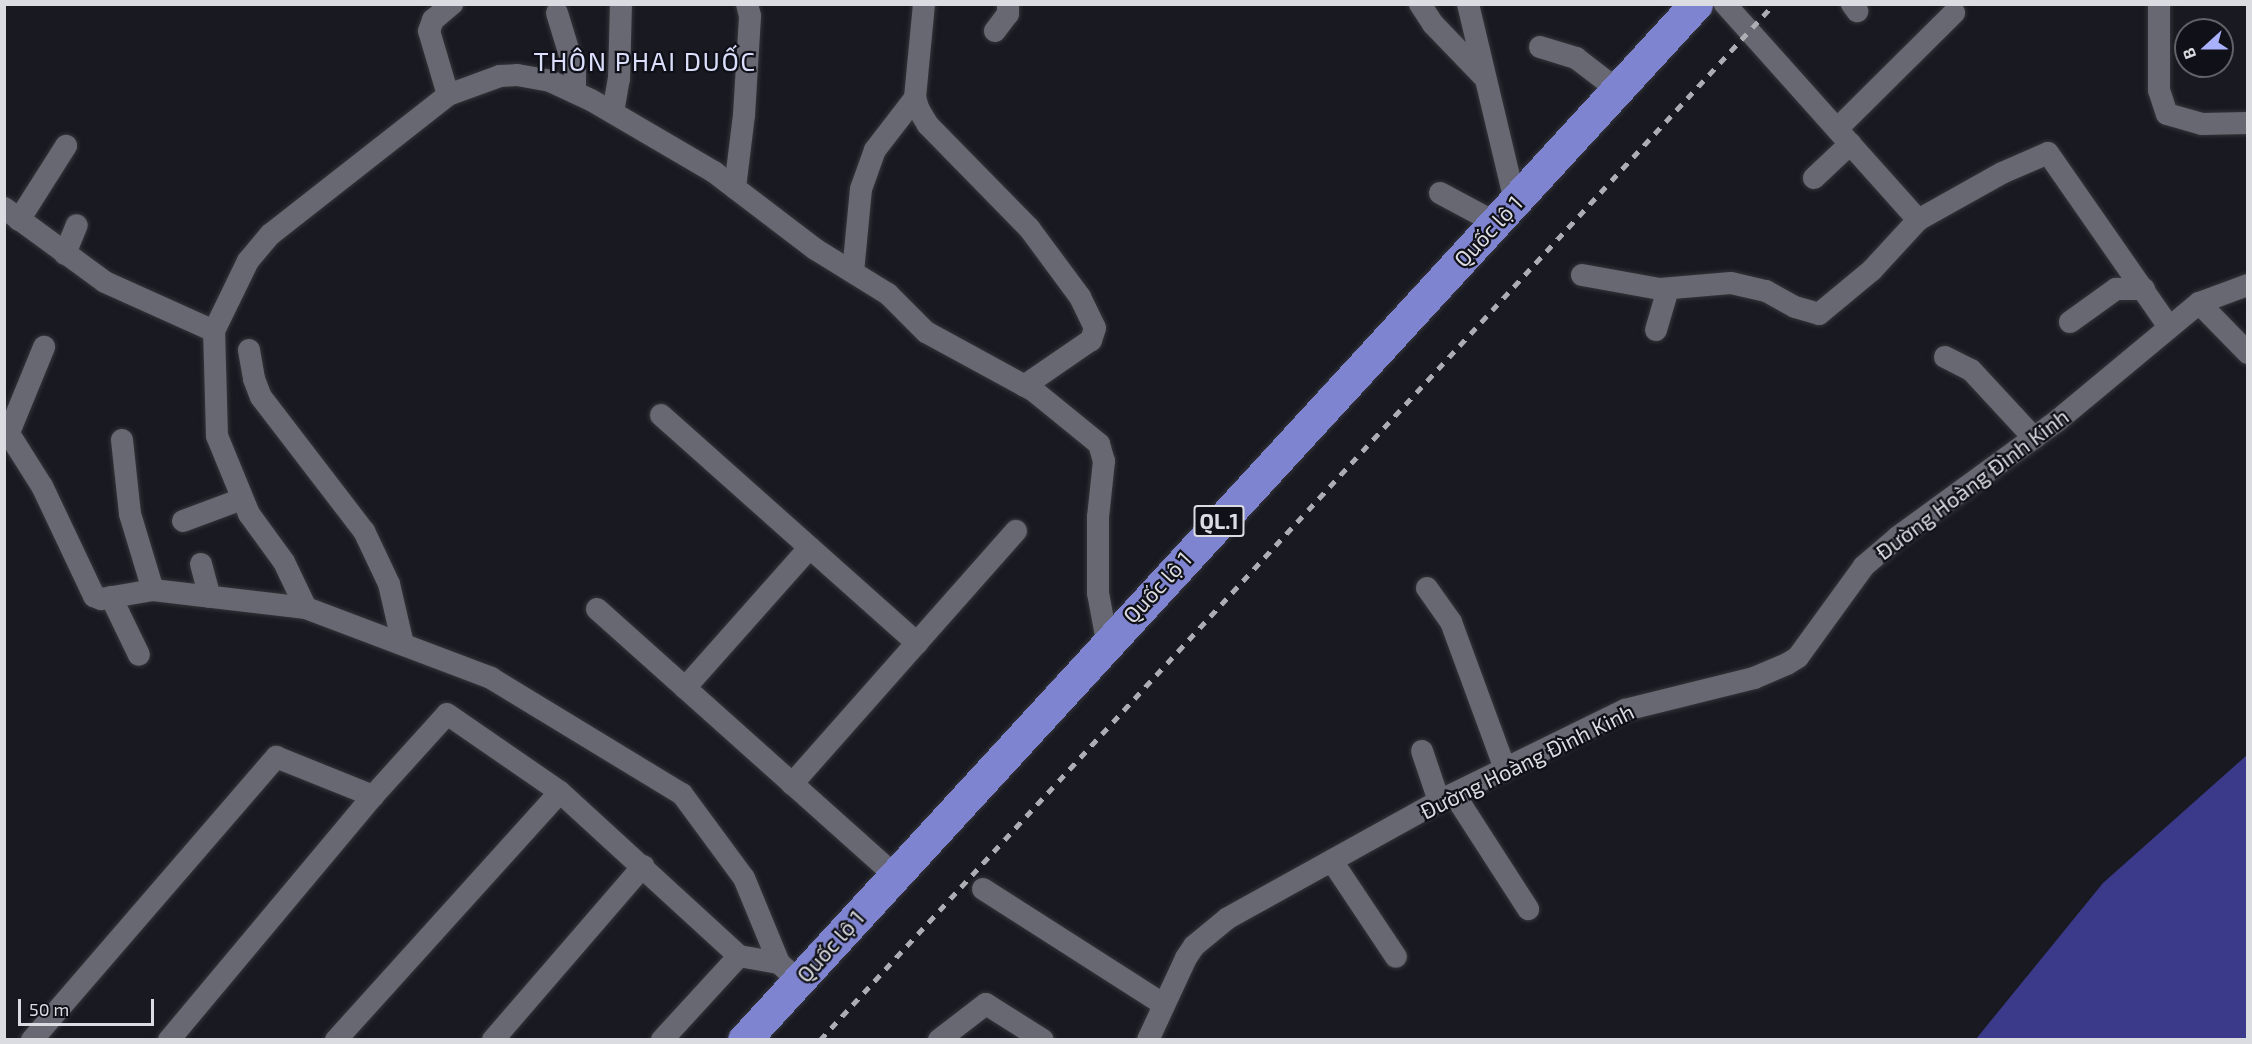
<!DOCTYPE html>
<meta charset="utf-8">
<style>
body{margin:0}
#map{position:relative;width:2252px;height:1044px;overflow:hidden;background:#191a21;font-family:"Exo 2",sans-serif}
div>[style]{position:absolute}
.water>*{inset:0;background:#3b3989}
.roads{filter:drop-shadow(0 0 2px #34343a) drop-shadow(0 0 2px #34343a)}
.minor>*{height:22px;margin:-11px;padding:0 11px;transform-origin:11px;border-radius:11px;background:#676871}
.highway>*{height:33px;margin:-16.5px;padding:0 16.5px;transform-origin:16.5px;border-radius:16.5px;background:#7f84d0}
.rail>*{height:4.5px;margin-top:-2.25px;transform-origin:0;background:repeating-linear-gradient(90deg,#adaeb4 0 8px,transparent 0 16px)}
span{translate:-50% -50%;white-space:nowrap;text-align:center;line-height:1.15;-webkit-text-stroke:4.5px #101118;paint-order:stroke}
.shield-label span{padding:2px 4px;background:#101118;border:2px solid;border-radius:4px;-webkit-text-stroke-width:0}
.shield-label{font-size:21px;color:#dbdce1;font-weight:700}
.street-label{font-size:22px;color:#dbdce1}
.quarter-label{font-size:26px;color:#dbdffc;letter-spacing:1.5px}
.frame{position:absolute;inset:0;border:6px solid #dbdce1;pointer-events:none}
.north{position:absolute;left:2174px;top:18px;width:60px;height:60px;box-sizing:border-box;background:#101118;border:2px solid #616268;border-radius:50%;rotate:249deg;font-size:16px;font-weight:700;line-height:24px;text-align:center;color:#dbdce1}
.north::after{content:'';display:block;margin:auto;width:21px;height:27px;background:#a9b0fc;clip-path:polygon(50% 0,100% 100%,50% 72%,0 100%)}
.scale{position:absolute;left:18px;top:999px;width:136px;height:27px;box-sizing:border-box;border:3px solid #dbdce1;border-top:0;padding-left:8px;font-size:18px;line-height:21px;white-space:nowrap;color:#dbdce1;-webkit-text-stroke:4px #101118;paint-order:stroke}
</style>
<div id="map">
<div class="water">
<i style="clip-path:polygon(2247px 755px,2247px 1039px,1976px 1039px,2103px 883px)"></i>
</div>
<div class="roads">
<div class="minor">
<i style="left:924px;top:4px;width:94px;rotate:95.5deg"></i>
<i style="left:915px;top:98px;width:13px;rotate:72deg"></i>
<i style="left:919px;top:110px;width:17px;rotate:59deg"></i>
<i style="left:928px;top:125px;width:144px;rotate:45.6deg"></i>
<i style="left:1029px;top:228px;width:86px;rotate:53.5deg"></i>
<i style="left:1080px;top:297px;width:34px;rotate:64deg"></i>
<i style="left:1095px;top:328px;width:13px;rotate:108deg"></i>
<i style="left:1091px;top:340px;width:81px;rotate:145.5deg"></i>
<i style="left:1420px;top:4px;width:24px;rotate:57deg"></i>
<i style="left:1433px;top:24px;width:72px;rotate:46.1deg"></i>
<i style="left:1468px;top:4px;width:204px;rotate:76.6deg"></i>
<i style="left:1725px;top:4px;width:290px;rotate:48.2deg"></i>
<i style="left:1852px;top:4px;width:9px;rotate:54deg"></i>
<i style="left:2159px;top:4px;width:86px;rotate:90deg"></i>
<i style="left:2159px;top:90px;width:25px;rotate:72deg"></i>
<i style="left:2167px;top:114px;width:36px;rotate:16deg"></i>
<i style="left:2202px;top:124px;width:46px;rotate:-1.2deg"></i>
<i style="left:557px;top:13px;width:62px;rotate:73deg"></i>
<i style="left:575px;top:72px;width:20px;rotate:90deg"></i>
<i style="left:995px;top:31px;width:21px;rotate:-53deg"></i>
<i style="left:1008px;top:14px;width:10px;rotate:-90deg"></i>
<i style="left:1540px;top:47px;width:38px;rotate:17deg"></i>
<i style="left:1576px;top:58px;width:54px;rotate:37.5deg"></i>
<i style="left:448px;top:95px;width:67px;rotate:-106.5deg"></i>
<i style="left:429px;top:31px;width:12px;rotate:-70deg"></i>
<i style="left:433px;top:20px;width:25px;rotate:-40deg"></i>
<i style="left:613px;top:112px;width:34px;rotate:-80deg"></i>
<i style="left:619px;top:79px;width:75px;rotate:-88.5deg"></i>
<i style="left:1837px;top:129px;width:165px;rotate:-44.8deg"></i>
<i style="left:1814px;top:178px;width:50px;rotate:-43.4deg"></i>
<i style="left:735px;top:188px;width:74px;rotate:-83deg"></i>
<i style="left:744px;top:115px;width:99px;rotate:-86.5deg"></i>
<i style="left:750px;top:16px;width:12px;rotate:-104deg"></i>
<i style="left:1440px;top:193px;width:64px;rotate:28.2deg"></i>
<i style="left:4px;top:208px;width:125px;rotate:36.2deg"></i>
<i style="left:105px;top:282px;width:120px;rotate:24.2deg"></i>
<i style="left:19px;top:220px;width:88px;rotate:-57.6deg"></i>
<i style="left:65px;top:254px;width:31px;rotate:-68deg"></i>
<i style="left:853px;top:272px;width:83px;rotate:-84.5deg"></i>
<i style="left:861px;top:189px;width:41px;rotate:-70.3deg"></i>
<i style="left:875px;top:150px;width:66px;rotate:-52.4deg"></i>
<i style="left:1582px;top:275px;width:79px;rotate:10.2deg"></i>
<i style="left:1660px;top:289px;width:71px;rotate:-4.8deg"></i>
<i style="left:1731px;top:283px;width:36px;rotate:13deg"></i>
<i style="left:1766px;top:291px;width:33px;rotate:29deg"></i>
<i style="left:1795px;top:307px;width:25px;rotate:16deg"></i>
<i style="left:1819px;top:314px;width:69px;rotate:-39.7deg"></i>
<i style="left:1872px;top:270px;width:68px;rotate:-47.4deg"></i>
<i style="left:1918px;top:220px;width:96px;rotate:-29.2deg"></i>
<i style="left:2002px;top:173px;width:50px;rotate:-23.5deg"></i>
<i style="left:2048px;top:153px;width:212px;rotate:55.2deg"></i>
<i style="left:2199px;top:303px;width:70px;rotate:45.6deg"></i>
<i style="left:2070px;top:322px;width:57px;rotate:-35.7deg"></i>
<i style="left:2116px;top:289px;width:28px"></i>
<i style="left:1656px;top:330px;width:43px;rotate:-73.7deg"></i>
<i style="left:249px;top:350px;width:29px;rotate:80deg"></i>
<i style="left:254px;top:379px;width:19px;rotate:69deg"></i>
<i style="left:261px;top:397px;width:169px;rotate:52.5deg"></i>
<i style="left:364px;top:531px;width:59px;rotate:64.7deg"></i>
<i style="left:389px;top:584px;width:62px;rotate:76.9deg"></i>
<i style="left:1945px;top:357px;width:29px;rotate:27deg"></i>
<i style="left:1971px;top:370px;width:93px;rotate:47.2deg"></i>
<i style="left:661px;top:415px;width:343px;rotate:41.7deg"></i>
<i style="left:4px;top:426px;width:71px;rotate:57.7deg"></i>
<i style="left:42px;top:486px;width:122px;rotate:64.7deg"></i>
<i style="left:94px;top:596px;width:8px;rotate:23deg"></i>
<i style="left:101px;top:599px;width:53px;rotate:-9.8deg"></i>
<i style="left:153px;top:590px;width:154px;rotate:6.7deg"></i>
<i style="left:306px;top:608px;width:198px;rotate:20.7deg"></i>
<i style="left:491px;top:678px;width:223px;rotate:31.3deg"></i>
<i style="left:682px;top:794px;width:104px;rotate:53.6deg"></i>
<i style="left:744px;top:878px;width:92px;rotate:67.6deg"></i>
<i style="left:779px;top:963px;width:27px;rotate:42deg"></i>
<i style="left:10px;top:430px;width:90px;rotate:-67.7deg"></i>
<i style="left:122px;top:440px;width:74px;rotate:83.8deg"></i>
<i style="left:130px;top:514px;width:79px;rotate:73.2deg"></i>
<i style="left:183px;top:521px;width:63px;rotate:-20.4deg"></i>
<i style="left:201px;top:564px;width:34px;rotate:75deg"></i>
<i style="left:1427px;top:588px;width:42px;rotate:54.8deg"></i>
<i style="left:1451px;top:622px;width:157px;rotate:69.8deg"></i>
<i style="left:111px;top:597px;width:64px;rotate:64.2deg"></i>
<i style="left:306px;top:608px;width:51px;rotate:-115.6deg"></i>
<i style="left:284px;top:562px;width:59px;rotate:-126.1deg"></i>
<i style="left:249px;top:514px;width:84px;rotate:-112.3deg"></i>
<i style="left:217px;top:436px;width:105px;rotate:-91.6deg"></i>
<i style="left:214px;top:331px;width:78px;rotate:-64.1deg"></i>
<i style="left:248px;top:261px;width:35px;rotate:-50deg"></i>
<i style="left:271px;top:234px;width:225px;rotate:-38.1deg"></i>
<i style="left:448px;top:95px;width:55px;rotate:-20.1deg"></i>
<i style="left:500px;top:76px;width:17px;rotate:-3deg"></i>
<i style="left:517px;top:75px;width:34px;rotate:10deg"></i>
<i style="left:550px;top:81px;width:45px;rotate:24.9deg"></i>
<i style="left:591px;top:100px;width:143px;rotate:30.3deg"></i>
<i style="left:714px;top:172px;width:127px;rotate:37.3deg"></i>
<i style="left:815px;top:249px;width:86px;rotate:31.7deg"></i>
<i style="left:888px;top:294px;width:54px;rotate:45deg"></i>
<i style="left:926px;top:332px;width:123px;rotate:28.6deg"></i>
<i style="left:1034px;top:391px;width:84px;rotate:39.2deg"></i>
<i style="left:1099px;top:444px;width:18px;rotate:74deg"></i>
<i style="left:1104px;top:461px;width:56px;rotate:96.1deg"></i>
<i style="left:1098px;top:517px;width:76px;rotate:90deg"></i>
<i style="left:1098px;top:593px;width:49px;rotate:79.4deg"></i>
<i style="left:597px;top:609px;width:399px;rotate:41.8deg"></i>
<i style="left:685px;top:688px;width:188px;rotate:-48.4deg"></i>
<i style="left:1422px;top:751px;width:53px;rotate:71.2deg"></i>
<i style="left:792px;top:784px;width:338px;rotate:-48.5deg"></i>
<i style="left:1454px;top:794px;width:137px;rotate:57.2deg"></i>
<i style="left:1332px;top:861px;width:115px;rotate:56.3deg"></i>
<i style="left:983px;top:889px;width:214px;rotate:32.6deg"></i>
<i style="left:32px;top:1040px;width:374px;rotate:-49.2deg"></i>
<i style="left:276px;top:757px;width:105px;rotate:21.9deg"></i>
<i style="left:373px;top:796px;width:110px;rotate:-47.9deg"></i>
<i style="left:447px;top:714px;width:137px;rotate:34.6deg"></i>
<i style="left:560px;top:792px;width:243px;rotate:42.5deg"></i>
<i style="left:169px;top:1040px;width:318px;rotate:-50.1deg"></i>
<i style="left:336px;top:1040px;width:334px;rotate:-47.9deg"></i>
<i style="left:493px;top:1040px;width:230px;rotate:-49.2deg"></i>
<i style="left:662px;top:1040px;width:114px;rotate:-47.5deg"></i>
<i style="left:739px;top:956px;width:41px;rotate:9.9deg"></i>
<i style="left:939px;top:1040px;width:59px;rotate:-37.5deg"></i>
<i style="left:986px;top:1004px;width:67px;rotate:32.3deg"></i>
<i style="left:1148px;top:1040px;width:90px;rotate:-65.1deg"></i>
<i style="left:1186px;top:958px;width:14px;rotate:-56deg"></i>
<i style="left:1194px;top:946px;width:44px;rotate:-39.5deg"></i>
<i style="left:1228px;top:918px;width:241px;rotate:-29deg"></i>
<i style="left:1439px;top:801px;width:207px;rotate:-26.1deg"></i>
<i style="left:1625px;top:710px;width:133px;rotate:-13.9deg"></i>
<i style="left:1754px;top:678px;width:36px;rotate:-23deg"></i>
<i style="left:1787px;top:664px;width:13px;rotate:-32deg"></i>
<i style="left:1798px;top:657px;width:112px;rotate:-54deg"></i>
<i style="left:1864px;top:566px;width:45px;rotate:-40.5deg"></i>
<i style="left:1898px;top:537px;width:197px;rotate:-36.1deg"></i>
<i style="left:2057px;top:421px;width:185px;rotate:-39.7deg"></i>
<i style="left:2199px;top:303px;width:52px;rotate:-20.2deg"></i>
</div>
<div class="highway">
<i style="left:744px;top:1040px;width:1407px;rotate:-47.42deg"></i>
</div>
</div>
<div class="rail">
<i style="left:820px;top:1040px;width:1408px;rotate:-47.36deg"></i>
</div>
<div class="shield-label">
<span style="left:1219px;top:521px">QL.1</span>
</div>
<div class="street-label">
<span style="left:1488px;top:231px;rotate:-47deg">Quốc lộ 1</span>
<span style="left:1972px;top:484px;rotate:-37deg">Đường Hoàng Đình Kinh</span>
<span style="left:1157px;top:587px;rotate:-47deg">Quốc lộ 1</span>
<span style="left:1527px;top:761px;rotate:-26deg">Đường Hoàng Đình Kinh</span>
<span style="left:830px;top:946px;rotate:-48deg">Quốc lộ 1</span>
</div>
<div class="quarter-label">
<span style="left:645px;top:61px">THÔN PHAI DUỐC</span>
</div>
<div class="frame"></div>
<div class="north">B</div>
<div class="scale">50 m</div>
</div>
